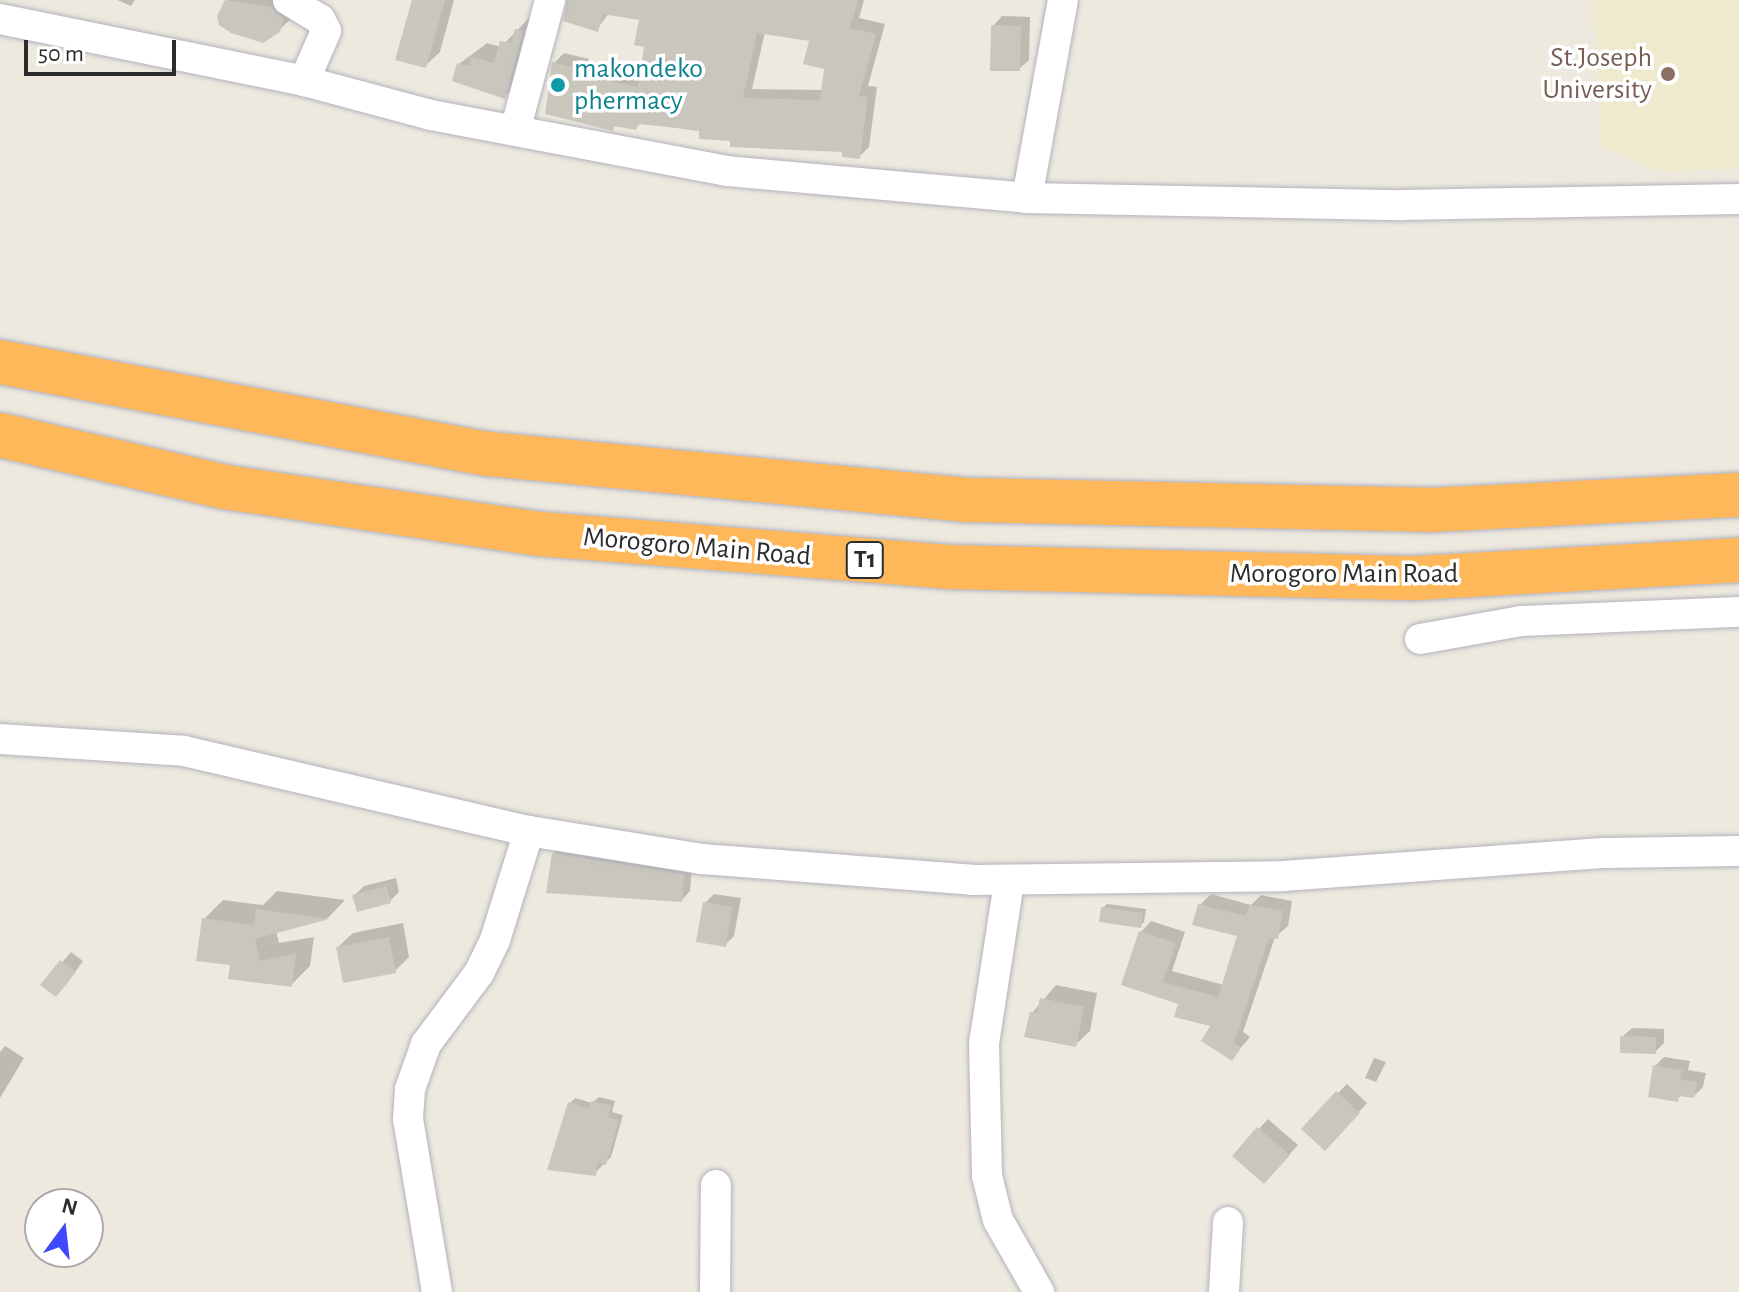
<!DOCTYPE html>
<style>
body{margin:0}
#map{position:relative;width:1739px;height:1292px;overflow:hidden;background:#ede9de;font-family:"Alegreya Sans",sans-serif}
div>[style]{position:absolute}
.education>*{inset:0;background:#efe9ce}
.shadow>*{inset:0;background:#0003}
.building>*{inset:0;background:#c9c7bd}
.roads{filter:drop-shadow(0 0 2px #b2b2bf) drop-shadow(0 0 2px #b2b2bf)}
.minor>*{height:30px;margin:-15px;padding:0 15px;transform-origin:15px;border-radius:15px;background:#fff}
.highway>*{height:44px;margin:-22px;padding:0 22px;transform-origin:22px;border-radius:22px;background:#feb759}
.dots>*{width:22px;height:22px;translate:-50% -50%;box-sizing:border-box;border:4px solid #fff;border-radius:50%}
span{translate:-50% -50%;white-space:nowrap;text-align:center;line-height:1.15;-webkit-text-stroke:7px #fff;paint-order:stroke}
.shield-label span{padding:2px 6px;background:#fff;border:2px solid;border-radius:6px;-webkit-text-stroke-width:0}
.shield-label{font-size:26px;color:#2c2c2c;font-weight:700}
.education-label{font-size:28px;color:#785e54}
.right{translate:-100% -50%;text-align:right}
.culture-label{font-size:28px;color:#0d838f}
.left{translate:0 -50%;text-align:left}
.street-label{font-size:28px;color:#2c2c2c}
.north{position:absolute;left:24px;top:1188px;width:80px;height:80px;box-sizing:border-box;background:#fff;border:2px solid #ababab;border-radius:50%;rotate:15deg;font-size:22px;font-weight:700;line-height:32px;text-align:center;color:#2c2c2c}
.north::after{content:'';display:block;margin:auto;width:28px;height:36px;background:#3f48fa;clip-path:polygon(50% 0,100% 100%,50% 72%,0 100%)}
.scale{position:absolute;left:24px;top:40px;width:152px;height:36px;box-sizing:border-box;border:4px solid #2c2c2c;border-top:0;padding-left:10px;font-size:24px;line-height:28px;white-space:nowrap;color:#2c2c2c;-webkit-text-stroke:6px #fff;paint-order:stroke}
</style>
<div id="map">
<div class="education">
<i style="clip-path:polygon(1593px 0,1739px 0,1739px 168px,1665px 172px,1602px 148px)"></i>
</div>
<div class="shadow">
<i style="clip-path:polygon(117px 0,135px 0,131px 6px)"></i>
<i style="clip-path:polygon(228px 0,294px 0,294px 16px,278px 31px,219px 16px)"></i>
<i style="clip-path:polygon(414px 0,454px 0,440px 52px,425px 66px)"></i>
<i style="clip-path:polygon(evenodd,567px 0,864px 0,859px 18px,885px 24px,868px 86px,877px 87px,869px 147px,859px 157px,845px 150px,732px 139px,701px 129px,641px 122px,636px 128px,617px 124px,612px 129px,554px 63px,564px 53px,589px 59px,587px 65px,641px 76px,646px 46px,642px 18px,609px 13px,597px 29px,565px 19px,567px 0,765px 32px,811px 40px,826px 68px,823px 90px,752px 89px,765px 32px)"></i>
<i style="clip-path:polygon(531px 16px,519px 83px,504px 97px,459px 64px,487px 43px,501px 47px)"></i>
<i style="clip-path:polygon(1002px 16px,1030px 17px,1029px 60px,1019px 69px,993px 26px)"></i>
<i style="clip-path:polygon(562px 845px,692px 866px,690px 891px,682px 900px,553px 854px)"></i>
<i style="clip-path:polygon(396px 878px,399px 892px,390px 901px,355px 895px,364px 886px)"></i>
<i style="clip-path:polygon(277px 891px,345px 900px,328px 918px,276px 931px,279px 943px,314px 937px,310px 966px,291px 985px,232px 964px,204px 919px,223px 900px,263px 905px)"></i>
<i style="clip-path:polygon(714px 894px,741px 898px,734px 936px,725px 945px,705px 903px)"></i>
<i style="clip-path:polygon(1211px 894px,1251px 905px,1261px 895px,1292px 901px,1288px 926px,1275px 937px,1243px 1032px,1250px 1037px,1232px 1058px,1213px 1025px,1180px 1003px,1123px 984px,1141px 932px,1151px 921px,1185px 932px,1172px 971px,1224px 985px,1239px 935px,1200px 905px)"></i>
<i style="clip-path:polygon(1107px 904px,1146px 909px,1144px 922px,1140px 926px,1103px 908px)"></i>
<i style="clip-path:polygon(403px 923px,409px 957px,395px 971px,338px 947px,353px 933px)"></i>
<i style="clip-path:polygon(71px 952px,83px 961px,65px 986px,43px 985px)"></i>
<i style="clip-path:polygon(1056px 985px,1097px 993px,1090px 1031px,1075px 1045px,1032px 1013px)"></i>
<i style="clip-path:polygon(1632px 1028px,1664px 1029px,1664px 1043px,1655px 1052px,1622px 1037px)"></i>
<i style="clip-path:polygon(5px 1046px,24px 1058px,0 1098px,0 1052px)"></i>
<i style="clip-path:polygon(1664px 1057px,1690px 1061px,1688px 1070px,1706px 1073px,1703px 1087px,1694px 1096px,1682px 1094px,1677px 1100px,1655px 1066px)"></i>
<i style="clip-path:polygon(1374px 1058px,1386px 1062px,1376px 1082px,1365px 1078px)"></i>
<i style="clip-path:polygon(1347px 1084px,1367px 1103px,1334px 1139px,1338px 1093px)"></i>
<i style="clip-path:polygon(599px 1097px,615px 1101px,612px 1112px,623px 1115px,611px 1157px,595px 1173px,570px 1103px,575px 1098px,592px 1103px)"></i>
<i style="clip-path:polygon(1268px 1119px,1298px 1145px,1273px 1173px,1234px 1156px)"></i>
</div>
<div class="building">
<i style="clip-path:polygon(225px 0,272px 7px,284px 19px,280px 32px,263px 43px,231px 33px,219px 25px,217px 16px)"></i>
<i style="clip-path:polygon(412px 0,445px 0,426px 68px,395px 60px)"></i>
<i style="clip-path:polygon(evenodd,567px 0,858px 0,850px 28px,876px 34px,859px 96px,868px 97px,860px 159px,842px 157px,842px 152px,730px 147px,730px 141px,699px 139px,699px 131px,668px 127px,638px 124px,636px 130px,614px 126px,613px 131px,545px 114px,552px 62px,580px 69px,578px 75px,638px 87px,644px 47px,634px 45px,639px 20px,603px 14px,598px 32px,563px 21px,567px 0,757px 33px,809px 41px,803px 64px,824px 69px,820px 100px,743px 98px,757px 33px)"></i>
<i style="clip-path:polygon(991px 25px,1021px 26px,1020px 71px,990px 71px)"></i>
<i style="clip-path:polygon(515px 29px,523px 31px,505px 99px,452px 81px,457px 63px,469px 66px,471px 57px,494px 63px,500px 41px,511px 43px)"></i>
<i style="clip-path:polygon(552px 853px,684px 874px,682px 902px,546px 893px)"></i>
<i style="clip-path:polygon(387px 886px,391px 903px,357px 912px,352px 895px)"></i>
<i style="clip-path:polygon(703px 902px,732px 907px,726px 947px,696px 942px)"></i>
<i style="clip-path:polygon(1198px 904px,1246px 916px,1249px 905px,1283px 911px,1278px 939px,1269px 938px,1234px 1043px,1241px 1048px,1232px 1061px,1201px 1041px,1210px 1026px,1174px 1017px,1178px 1004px,1121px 985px,1139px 931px,1176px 943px,1163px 982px,1218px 997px,1237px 936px,1192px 925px)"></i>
<i style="clip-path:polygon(1101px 907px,1143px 913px,1141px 928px,1099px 922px)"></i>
<i style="clip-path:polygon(256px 909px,329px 919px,255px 939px,260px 961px,296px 954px,292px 987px,228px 979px,230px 965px,196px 961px,202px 918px,254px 925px)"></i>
<i style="clip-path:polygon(389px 937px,396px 973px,343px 983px,336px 947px)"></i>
<i style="clip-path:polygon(60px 960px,76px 972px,56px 997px,40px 985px)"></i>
<i style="clip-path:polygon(1040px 998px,1084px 1007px,1076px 1047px,1024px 1037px,1030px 1012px,1037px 1013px)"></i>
<i style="clip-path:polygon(1620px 1036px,1656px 1037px,1656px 1054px,1620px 1053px)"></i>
<i style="clip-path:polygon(1653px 1065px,1682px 1070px,1680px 1079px,1697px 1082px,1694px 1098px,1679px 1096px,1678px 1102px,1648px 1097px)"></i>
<i style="clip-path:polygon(1336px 1091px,1360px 1113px,1325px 1151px,1301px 1129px)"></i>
<i style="clip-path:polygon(591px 1101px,611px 1106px,608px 1117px,619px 1120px,606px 1165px,598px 1162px,596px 1176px,547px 1170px,568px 1102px,589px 1109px)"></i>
<i style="clip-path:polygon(1257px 1127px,1290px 1155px,1264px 1184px,1232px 1156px)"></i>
</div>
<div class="roads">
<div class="minor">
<i style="left:288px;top:0;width:37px;rotate:31deg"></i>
<i style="left:320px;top:19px;width:13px;rotate:63deg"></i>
<i style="left:326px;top:31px;width:55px;rotate:113.7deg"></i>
<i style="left:0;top:19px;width:310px;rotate:11.5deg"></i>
<i style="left:304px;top:81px;width:131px;rotate:15deg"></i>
<i style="left:431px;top:115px;width:300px;rotate:10.7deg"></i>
<i style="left:726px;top:171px;width:302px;rotate:5.1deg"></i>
<i style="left:1027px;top:198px;width:374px;rotate:1.1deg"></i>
<i style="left:1401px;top:205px;width:338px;rotate:-1deg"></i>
<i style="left:515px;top:131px;width:136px;rotate:-75deg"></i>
<i style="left:1027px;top:198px;width:201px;rotate:-79.7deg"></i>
<i style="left:1420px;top:639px;width:103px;rotate:-10.1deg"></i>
<i style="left:1521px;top:621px;width:218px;rotate:-2.4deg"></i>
<i style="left:0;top:739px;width:184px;rotate:3.7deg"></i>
<i style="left:184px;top:751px;width:354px;rotate:13.1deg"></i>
<i style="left:529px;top:831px;width:175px;rotate:9.2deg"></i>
<i style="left:702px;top:859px;width:271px;rotate:4.4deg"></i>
<i style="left:972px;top:880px;width:311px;rotate:-0.7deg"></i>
<i style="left:1283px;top:876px;width:324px;rotate:-4.1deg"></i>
<i style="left:1606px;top:853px;width:133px;rotate:-0.9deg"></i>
<i style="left:1007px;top:895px;width:150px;rotate:98.8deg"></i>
<i style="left:984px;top:1043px;width:133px;rotate:88.7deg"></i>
<i style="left:987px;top:1176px;width:45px;rotate:76deg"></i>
<i style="left:998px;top:1220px;width:83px;rotate:60.3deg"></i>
<i style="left:437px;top:1292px;width:176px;rotate:-99.5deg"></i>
<i style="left:408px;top:1118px;width:29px;rotate:-86deg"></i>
<i style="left:410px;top:1089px;width:48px;rotate:-70.4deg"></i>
<i style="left:426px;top:1044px;width:89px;rotate:-53.3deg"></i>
<i style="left:479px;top:973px;width:37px;rotate:-64deg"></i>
<i style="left:495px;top:940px;width:114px;rotate:-72.7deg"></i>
<i style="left:715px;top:1292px;width:107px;rotate:-89.5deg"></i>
<i style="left:1224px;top:1292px;width:70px;rotate:-86.7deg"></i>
</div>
<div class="highway">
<i style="left:0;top:362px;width:498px;rotate:10.7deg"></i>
<i style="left:489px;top:454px;width:482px;rotate:5.5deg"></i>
<i style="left:969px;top:500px;width:460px;rotate:1.2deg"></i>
<i style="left:1429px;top:510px;width:310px;rotate:-2.8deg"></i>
<i style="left:0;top:435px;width:231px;rotate:13deg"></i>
<i style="left:225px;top:487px;width:318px;rotate:8.5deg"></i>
<i style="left:540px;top:534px;width:413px;rotate:4.6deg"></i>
<i style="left:952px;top:567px;width:464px;rotate:1.4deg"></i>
<i style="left:1416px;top:578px;width:324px;rotate:-3.2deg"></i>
</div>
</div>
<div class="dots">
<i style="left:1668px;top:74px;background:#8d6e63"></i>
<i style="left:558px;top:85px;background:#0f9aa8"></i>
</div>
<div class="shield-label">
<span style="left:865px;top:560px">T1</span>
</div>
<div class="education-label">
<span class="right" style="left:1652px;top:74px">St.Joseph<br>University</span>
</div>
<div class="culture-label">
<span class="left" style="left:574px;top:85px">makondeko<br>phermacy</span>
</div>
<div class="street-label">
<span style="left:697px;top:547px;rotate:5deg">Morogoro Main Road</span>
<span style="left:1344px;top:574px">Morogoro Main Road</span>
</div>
<div class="north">N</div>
<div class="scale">50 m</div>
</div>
